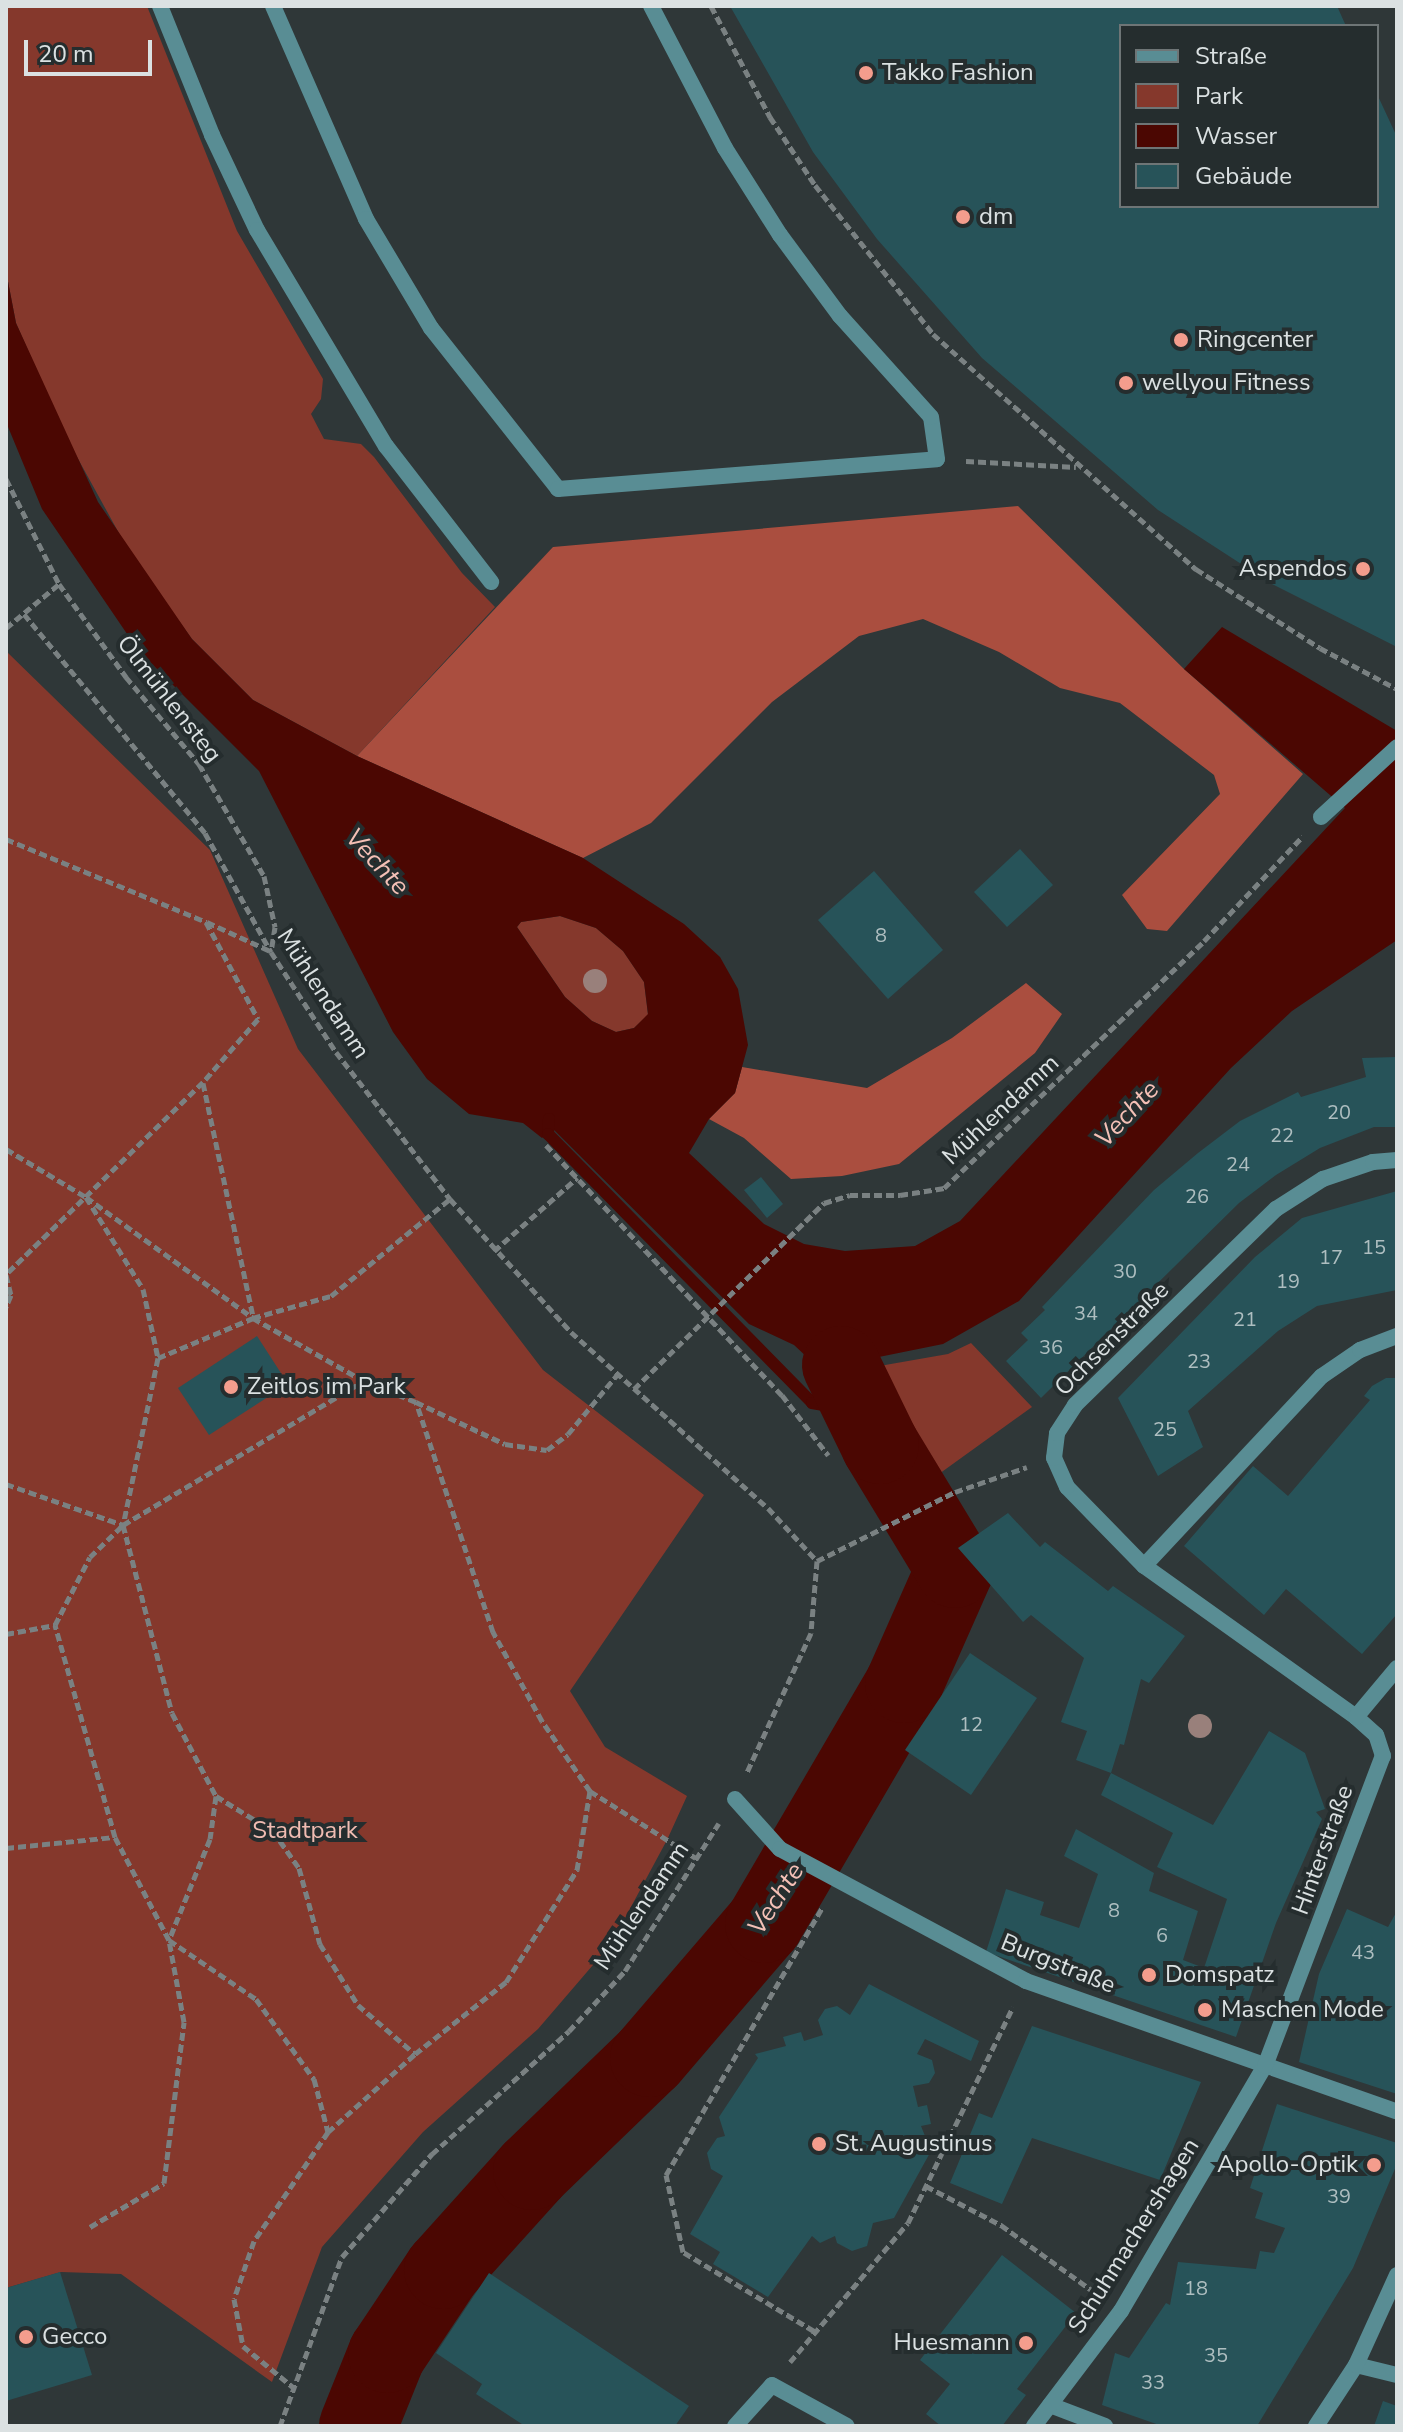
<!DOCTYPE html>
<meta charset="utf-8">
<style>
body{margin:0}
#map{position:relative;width:1403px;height:2432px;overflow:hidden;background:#2f3738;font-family:"Nunito Sans",sans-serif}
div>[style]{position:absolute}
.green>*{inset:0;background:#85382c}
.forest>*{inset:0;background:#aa4e3f}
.water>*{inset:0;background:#4b0702}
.stream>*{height:12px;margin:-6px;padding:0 6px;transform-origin:6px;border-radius:6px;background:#4b0702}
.river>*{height:78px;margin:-39px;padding:0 39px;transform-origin:39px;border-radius:39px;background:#4b0702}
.building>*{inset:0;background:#275359}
.path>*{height:5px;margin-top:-2.5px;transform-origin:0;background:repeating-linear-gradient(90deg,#7a8182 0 8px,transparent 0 12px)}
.lane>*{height:16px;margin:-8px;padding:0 8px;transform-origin:8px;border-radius:8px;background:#598d94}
.street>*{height:16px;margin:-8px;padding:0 8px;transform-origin:8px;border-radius:8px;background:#598d94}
.trees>*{width:24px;height:24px;margin:-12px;border-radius:50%;background:#99807b}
.dots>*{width:22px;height:22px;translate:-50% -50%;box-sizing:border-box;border:4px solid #252d2e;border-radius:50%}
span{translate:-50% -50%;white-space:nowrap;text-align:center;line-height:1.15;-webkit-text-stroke:8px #252d2e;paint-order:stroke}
.number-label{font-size:20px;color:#aebec0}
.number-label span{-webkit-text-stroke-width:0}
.poi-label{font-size:24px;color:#dbe1e2}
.left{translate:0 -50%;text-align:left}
.right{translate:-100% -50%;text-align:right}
.street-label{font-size:24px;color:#dbe1e2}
.park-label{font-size:24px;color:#f0bcb2}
.water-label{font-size:26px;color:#f4c0b6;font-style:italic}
.frame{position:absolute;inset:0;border:8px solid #dbe1e2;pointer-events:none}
.legend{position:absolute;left:1119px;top:24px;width:260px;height:184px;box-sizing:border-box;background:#252d2e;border:2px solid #6e7576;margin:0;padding:10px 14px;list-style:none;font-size:24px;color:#dbe1e2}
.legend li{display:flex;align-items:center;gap:16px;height:40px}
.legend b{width:40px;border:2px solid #6e7576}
.scale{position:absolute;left:24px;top:40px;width:128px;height:36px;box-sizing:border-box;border:4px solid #dbe1e2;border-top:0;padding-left:10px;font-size:24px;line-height:28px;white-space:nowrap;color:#dbe1e2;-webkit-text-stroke:6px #252d2e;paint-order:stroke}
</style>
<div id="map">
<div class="green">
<i style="clip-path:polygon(6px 6px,147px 6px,237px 231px,323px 379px,321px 399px,311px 414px,324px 439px,361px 444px,374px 457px,462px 573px,495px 607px,357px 756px,253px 700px,192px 639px,131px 555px,66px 437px,16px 323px,6px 271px)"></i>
<i style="clip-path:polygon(6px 651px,210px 850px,298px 1049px,543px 1370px,704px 1495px,570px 1691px,605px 1747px,687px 1796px,667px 1840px,611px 1944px,538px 2029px,423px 2132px,322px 2247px,272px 2382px,121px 2274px,61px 2272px,6px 2288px)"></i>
<i style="clip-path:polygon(560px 916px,596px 928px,623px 951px,644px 982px,648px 1015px,634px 1028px,616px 1032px,592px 1021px,565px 997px,517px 927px,521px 922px)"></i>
<i style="clip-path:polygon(971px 1343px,1032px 1407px,932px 1479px,868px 1368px,948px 1354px)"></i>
</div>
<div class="forest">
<i style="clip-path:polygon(1018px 506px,1184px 669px,1303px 774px,1167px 931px,1147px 929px,1122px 895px,1220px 794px,1214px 775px,1120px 703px,1060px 688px,999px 652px,923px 619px,859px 636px,772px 702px,651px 823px,583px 858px,357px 756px,553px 547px)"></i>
<i style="clip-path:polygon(1026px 983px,1062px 1014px,1035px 1053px,899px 1164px,842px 1176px,791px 1179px,744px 1138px,709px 1119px,735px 1093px,742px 1067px,867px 1088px,952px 1038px)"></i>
</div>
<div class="water">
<i style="clip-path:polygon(evenodd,6px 271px,16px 323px,98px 502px,192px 639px,253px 700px,357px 756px,583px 858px,684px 924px,720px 957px,738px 989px,748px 1045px,735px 1093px,709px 1119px,689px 1153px,764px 1224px,804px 1244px,845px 1251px,915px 1246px,960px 1221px,1345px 808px,1184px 669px,1222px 627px,1397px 731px,1397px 940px,1292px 1011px,1231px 1068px,1019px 1301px,943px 1344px,864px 1360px,914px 1445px,864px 1472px,824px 1418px,828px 1393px,823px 1372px,794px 1345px,749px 1324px,553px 1129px,542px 1138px,523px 1123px,469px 1114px,427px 1079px,393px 1032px,259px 771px,138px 650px,42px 509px,6px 422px,6px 271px,560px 916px,596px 928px,623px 951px,644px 982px,648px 1014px,634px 1028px,616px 1032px,592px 1021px,565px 997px,517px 927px,521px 922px,560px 916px)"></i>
</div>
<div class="stream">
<i style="left:549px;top:1119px;width:15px;rotate:94deg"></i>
<i style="left:548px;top:1134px;width:377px;rotate:45.5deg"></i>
<i style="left:812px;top:1403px;width:28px;rotate:10deg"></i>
</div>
<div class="river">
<i style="left:358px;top:2426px;width:78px;rotate:-68.1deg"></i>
<i style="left:387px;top:2354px;width:101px;rotate:-56.3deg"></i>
<i style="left:443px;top:2270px;width:133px;rotate:-48deg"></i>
<i style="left:532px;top:2171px;width:163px;rotate:-44deg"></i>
<i style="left:649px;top:2058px;width:177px;rotate:-49.4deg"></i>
<i style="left:764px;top:1924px;width:278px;rotate:-59.7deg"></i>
<i style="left:904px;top:1684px;width:126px;rotate:-66.1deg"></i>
<i style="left:955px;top:1569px;width:145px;rotate:-121.2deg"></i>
<i style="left:880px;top:1445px;width:89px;rotate:-116deg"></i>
</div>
<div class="building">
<i style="clip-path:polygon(730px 6px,1337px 6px,1346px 26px,1121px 26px,1121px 206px,1377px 206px,1377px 94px,1397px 137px,1397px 647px,1272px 584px,1158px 510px,982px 358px,877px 239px,813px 152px)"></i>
<i style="clip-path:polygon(1020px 849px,1053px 885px,1007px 927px,974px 892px)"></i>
<i style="clip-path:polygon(874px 871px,943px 950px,888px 999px,818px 920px)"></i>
<i style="clip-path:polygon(1397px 1057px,1397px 1127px,1374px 1127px,1320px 1148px,1276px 1175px,1239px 1203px,1041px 1398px,1006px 1361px,1028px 1340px,1021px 1333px,1045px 1310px,1042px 1307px,1154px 1190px,1198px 1153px,1240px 1121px,1298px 1092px,1301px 1097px,1366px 1077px,1362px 1058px)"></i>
<i style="clip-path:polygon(761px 1177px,783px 1204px,767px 1218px,744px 1190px)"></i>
<i style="clip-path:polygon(1397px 1191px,1397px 1290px,1317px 1306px,1278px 1331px,1188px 1411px,1203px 1447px,1158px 1476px,1118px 1398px,1255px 1257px,1302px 1218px)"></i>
<i style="clip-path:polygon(257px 1336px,288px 1384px,209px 1435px,178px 1388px)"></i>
<i style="clip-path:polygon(1386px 1378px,1397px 1378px,1397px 1614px,1362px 1654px,1286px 1589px,1264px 1615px,1184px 1546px,1253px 1466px,1288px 1496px,1370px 1400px,1364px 1396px,1372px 1386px)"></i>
<i style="clip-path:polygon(1008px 1513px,1040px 1547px,1045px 1542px,1108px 1591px,1113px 1586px,1185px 1636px,1149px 1683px,1141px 1679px,1124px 1745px,1120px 1744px,1111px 1773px,1076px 1760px,1087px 1731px,1061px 1722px,1084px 1658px,1031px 1615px,1023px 1622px,958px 1548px)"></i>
<i style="clip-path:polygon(970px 1653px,1037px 1698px,971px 1795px,905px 1750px)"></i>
<i style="clip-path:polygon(1269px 1731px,1305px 1753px,1325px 1809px,1316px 1812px,1322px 1819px,1276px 1923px,1236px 2037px,986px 1952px,1006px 1889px,1044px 1902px,1040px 1915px,1079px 1928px,1098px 1874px,1064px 1856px,1076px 1829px,1154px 1873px,1149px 1891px,1198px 1911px,1183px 1960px,1204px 1968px,1227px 1899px,1157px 1867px,1173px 1833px,1101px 1795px,1111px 1773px,1213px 1825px)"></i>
<i style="clip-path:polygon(1347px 1909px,1388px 1927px,1397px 1911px,1397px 2094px,1299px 2062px,1319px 1974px)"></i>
<i style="clip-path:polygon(869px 1984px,979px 2041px,971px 2061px,925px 2039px,917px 2054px,932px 2060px,935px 2073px,929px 2083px,913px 2086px,918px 2107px,927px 2105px,931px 2124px,921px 2126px,931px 2151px,894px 2218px,873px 2223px,867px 2246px,852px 2251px,837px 2243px,835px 2236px,820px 2243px,812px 2236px,768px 2297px,713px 2264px,720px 2252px,690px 2234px,723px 2176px,711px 2169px,707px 2153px,717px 2138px,725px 2136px,719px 2117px,758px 2058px,755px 2054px,786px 2046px,783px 2037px,801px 2032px,804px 2041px,823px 2035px,818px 2020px,825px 2009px,837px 2006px,850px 2015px)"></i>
<i style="clip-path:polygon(1032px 2026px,1201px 2082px,1160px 2180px,1032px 2138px,1002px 2204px,950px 2183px,979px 2113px,992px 2118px)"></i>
<i style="clip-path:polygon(1277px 2104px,1397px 2143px,1397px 2164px,1353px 2268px,1257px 2426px,1162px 2426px,1102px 2405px,1115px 2353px,1129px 2358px,1166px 2303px,1170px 2305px,1178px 2262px,1256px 2269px,1260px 2251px,1274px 2253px,1285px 2228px,1255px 2218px,1263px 2193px,1250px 2188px)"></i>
<i style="clip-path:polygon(1002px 2255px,1076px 2313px,1017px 2389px,1026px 2395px,1002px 2426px,941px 2426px,926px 2414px,950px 2384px,920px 2360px)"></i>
<i style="clip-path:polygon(60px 2272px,92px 2375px,6px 2401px,6px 2288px)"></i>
<i style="clip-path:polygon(489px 2273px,689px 2406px,675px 2426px,525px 2426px,476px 2394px,482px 2384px,436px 2353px)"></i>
<i style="clip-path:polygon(1383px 2401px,1397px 2406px,1397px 2426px,1374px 2426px)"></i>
</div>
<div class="path">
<i style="left:711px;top:6px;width:126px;rotate:62deg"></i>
<i style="left:770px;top:117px;width:82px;rotate:56.5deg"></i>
<i style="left:815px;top:185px;width:190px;rotate:51.6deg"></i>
<i style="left:933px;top:334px;width:353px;rotate:41.8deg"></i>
<i style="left:1196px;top:569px;width:147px;rotate:32.5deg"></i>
<i style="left:1320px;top:648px;width:87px;rotate:28deg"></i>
<i style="left:966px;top:461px;width:110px;rotate:3.1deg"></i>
<i style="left:6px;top:479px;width:118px;rotate:63.2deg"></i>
<i style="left:59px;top:584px;width:115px;rotate:54.2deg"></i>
<i style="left:126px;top:677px;width:114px;rotate:50deg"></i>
<i style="left:199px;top:764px;width:129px;rotate:59.9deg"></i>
<i style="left:264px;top:876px;width:52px;rotate:77.8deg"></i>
<i style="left:275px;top:927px;width:24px;rotate:99deg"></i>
<i style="left:24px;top:614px;width:284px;rotate:50.4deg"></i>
<i style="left:205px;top:833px;width:136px;rotate:61deg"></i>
<i style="left:271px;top:952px;width:119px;rotate:57deg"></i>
<i style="left:336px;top:1052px;width:186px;rotate:52.2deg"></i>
<i style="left:450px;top:1199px;width:180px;rotate:47.7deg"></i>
<i style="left:571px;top:1332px;width:264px;rotate:41.8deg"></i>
<i style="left:768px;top:1508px;width:72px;rotate:47.2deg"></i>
<i style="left:817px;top:1561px;width:72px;rotate:94.8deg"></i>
<i style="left:811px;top:1633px;width:153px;rotate:114.7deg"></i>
<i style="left:6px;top:628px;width:69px;rotate:-39.7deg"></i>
<i style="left:6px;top:839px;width:217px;rotate:22.5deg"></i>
<i style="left:206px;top:922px;width:110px;rotate:61.8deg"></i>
<i style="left:258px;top:1019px;width:84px;rotate:131.1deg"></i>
<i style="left:203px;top:1082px;width:275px;rotate:135.7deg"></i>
<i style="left:207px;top:922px;width:69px;rotate:24.7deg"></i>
<i style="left:203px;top:1083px;width:238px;rotate:77.9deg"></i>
<i style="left:546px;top:1145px;width:344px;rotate:46.7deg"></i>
<i style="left:782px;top:1395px;width:76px;rotate:52.5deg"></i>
<i style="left:6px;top:1149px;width:93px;rotate:31deg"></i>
<i style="left:86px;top:1197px;width:206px;rotate:35.9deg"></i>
<i style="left:253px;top:1318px;width:128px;rotate:29.6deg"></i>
<i style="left:364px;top:1381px;width:56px;rotate:22deg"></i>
<i style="left:86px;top:1197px;width:108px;rotate:58.2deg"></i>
<i style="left:143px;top:1289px;width:71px;rotate:77.7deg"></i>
<i style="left:158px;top:1358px;width:171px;rotate:101.8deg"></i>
<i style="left:123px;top:1525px;width:194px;rotate:75.4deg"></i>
<i style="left:172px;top:1713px;width:94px;rotate:62.1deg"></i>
<i style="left:216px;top:1796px;width:67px;rotate:31.6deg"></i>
<i style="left:273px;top:1831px;width:45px;rotate:54.9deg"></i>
<i style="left:299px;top:1868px;width:79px;rotate:74.6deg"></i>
<i style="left:320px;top:1944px;width:72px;rotate:58.1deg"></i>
<i style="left:358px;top:2005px;width:75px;rotate:40.7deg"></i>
<i style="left:415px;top:2054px;width:116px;rotate:-38.4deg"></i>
<i style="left:506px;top:1982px;width:133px;rotate:-57.6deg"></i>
<i style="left:577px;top:1870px;width:80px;rotate:-80.7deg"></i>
<i style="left:590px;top:1791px;width:85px;rotate:-124.4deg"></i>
<i style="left:542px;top:1721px;width:102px;rotate:-118.8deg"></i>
<i style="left:493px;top:1632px;width:243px;rotate:-108.5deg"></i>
<i style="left:416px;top:1402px;width:98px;rotate:25.3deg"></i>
<i style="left:505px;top:1444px;width:42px;rotate:8.1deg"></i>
<i style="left:547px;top:1450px;width:26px;rotate:-37deg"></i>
<i style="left:568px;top:1434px;width:77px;rotate:-50.3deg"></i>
<i style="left:494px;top:1251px;width:111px;rotate:-41.3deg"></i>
<i style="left:6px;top:1275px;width:21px;rotate:76deg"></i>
<i style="left:11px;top:1295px;width:13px;rotate:113deg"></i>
<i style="left:158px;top:1358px;width:103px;rotate:-22.8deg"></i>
<i style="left:253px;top:1318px;width:81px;rotate:-15.8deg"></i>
<i style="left:331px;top:1296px;width:154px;rotate:-39.2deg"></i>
<i style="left:634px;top:1389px;width:266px;rotate:-44.4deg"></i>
<i style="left:824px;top:1203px;width:27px;rotate:-17deg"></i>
<i style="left:850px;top:1195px;width:50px"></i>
<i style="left:900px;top:1195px;width:45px;rotate:-9deg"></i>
<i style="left:944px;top:1188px;width:359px;rotate:-43.5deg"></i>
<i style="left:1204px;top:941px;width:144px;rotate:-46.7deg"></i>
<i style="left:6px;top:1484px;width:124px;rotate:19.3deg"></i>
<i style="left:817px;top:1561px;width:154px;rotate:-26.6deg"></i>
<i style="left:955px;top:1492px;width:76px;rotate:-19.1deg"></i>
<i style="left:6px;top:1634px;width:50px;rotate:-10.4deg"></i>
<i style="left:590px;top:1791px;width:125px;rotate:32.3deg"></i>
<i style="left:216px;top:1796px;width:43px;rotate:97.9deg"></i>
<i style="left:210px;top:1839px;width:109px;rotate:112.1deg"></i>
<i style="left:169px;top:1940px;width:105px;rotate:34.1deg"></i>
<i style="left:256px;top:1999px;width:99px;rotate:54.1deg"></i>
<i style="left:314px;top:2079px;width:55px;rotate:75.2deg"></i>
<i style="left:328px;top:2132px;width:132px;rotate:124.2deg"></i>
<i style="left:254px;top:2241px;width:61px;rotate:109deg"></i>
<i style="left:234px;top:2299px;width:48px;rotate:79.2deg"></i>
<i style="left:243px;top:2346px;width:65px;rotate:39.4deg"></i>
<i style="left:6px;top:1848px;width:110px;rotate:-5.8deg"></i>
<i style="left:328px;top:2132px;width:117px;rotate:-41.9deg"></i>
<i style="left:926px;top:2186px;width:85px;rotate:27.5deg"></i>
<i style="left:1001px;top:2225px;width:118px;rotate:35.7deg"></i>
<i style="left:90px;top:2227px;width:86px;rotate:-30.7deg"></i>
<i style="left:164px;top:2183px;width:162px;rotate:-82.9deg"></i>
<i style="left:184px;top:2022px;width:83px;rotate:-100.4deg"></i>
<i style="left:169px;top:1940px;width:116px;rotate:-117.7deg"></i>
<i style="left:115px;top:1837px;width:220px;rotate:-105.8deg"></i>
<i style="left:55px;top:1625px;width:76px;rotate:-62.8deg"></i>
<i style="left:90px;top:1557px;width:46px;rotate:-44.1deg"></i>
<i style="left:123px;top:1525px;width:281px;rotate:-30.9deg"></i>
<i style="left:814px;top:2331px;width:153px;rotate:-148.9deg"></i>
<i style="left:683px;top:2252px;width:79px;rotate:-102.4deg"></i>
<i style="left:666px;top:2175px;width:311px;rotate:-59.7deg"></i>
<i style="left:790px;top:2362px;width:182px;rotate:-49.7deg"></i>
<i style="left:908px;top:2223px;width:240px;rotate:-64.1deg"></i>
<i style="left:280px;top:2426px;width:180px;rotate:-69.9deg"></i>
<i style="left:342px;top:2257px;width:137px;rotate:-48.9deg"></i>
<i style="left:432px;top:2154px;width:184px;rotate:-41.9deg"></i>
<i style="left:569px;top:2031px;width:82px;rotate:-47deg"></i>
<i style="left:625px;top:1971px;width:175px;rotate:-57.6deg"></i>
</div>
<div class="lane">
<i style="left:160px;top:6px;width:139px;rotate:68deg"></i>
<i style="left:212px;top:135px;width:105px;rotate:64.7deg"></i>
<i style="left:257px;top:230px;width:252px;rotate:59.2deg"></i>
<i style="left:386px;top:446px;width:172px;rotate:52.3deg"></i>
<i style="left:273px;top:6px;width:232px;rotate:66.4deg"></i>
<i style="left:366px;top:219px;width:127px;rotate:59.2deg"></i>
<i style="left:431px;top:328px;width:205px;rotate:51.7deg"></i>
<i style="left:558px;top:489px;width:380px;rotate:-4.5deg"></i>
<i style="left:937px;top:459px;width:42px;rotate:-98.1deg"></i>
<i style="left:931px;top:417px;width:136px;rotate:-132deg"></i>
<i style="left:840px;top:316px;width:101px;rotate:-126.5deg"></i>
<i style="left:780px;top:235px;width:103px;rotate:-122.3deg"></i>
<i style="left:725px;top:148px;width:160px;rotate:-117.5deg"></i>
<i style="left:1321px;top:817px;width:103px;rotate:-42.6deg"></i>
</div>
<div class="street">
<i style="left:1144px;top:1566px;width:260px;rotate:-46.9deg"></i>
<i style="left:1322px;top:1376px;width:46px;rotate:-34.4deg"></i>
<i style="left:1360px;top:1350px;width:40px;rotate:-21deg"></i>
<i style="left:1356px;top:1717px;width:260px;rotate:-144.5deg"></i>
<i style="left:1144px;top:1566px;width:110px;rotate:-134.3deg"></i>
<i style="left:1067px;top:1487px;width:32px;rotate:-114deg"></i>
<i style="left:1054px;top:1458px;width:25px;rotate:-83deg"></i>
<i style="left:1057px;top:1433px;width:33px;rotate:-57deg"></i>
<i style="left:1075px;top:1405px;width:281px;rotate:-44.3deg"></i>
<i style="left:1276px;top:1209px;width:56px;rotate:-32.6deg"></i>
<i style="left:1323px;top:1179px;width:53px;rotate:-18.8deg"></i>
<i style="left:1373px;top:1162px;width:24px;rotate:-5deg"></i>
<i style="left:735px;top:1799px;width:67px;rotate:48deg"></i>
<i style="left:780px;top:1849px;width:279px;rotate:28.2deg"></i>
<i style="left:1026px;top:1981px;width:393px;rotate:19.4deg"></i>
<i style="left:1356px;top:2365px;width:42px;rotate:13.7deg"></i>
<i style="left:1050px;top:2405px;width:59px;rotate:20.9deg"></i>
<i style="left:735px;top:2426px;width:55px;rotate:-47.9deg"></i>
<i style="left:772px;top:2385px;width:85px;rotate:28.7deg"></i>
<i style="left:1034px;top:2426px;width:144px;rotate:-52.9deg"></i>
<i style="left:1121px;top:2311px;width:284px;rotate:-59.6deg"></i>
<i style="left:1265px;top:2066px;width:332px;rotate:-69.2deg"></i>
<i style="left:1383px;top:1756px;width:22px;rotate:-108deg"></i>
<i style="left:1376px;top:1735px;width:27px;rotate:-138deg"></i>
<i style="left:1356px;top:1717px;width:64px;rotate:-50.1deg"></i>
<i style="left:1316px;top:2426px;width:73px;rotate:-56.7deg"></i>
<i style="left:1356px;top:2365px;width:99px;rotate:-65.5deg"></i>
</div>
<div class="trees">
<i style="left:595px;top:981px"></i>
<i style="left:1200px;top:1726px"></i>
</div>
<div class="dots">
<i style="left:866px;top:73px;background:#f49d8d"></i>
<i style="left:963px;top:217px;background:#f49d8d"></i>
<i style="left:1181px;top:340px;background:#f49d8d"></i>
<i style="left:1126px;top:383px;background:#f49d8d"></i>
<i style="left:1363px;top:569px;background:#f49d8d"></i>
<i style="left:231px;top:1387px;background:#f49d8d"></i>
<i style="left:1149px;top:1975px;background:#f49d8d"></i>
<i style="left:1205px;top:2010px;background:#f49d8d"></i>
<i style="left:819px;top:2144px;background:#f49d8d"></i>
<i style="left:1374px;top:2165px;background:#f49d8d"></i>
<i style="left:26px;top:2337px;background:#f49d8d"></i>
<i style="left:1026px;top:2343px;background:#f49d8d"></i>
</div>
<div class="number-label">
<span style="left:881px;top:935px">8</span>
<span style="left:1339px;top:1112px">20</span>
<span style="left:1282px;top:1135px">22</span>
<span style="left:1238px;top:1164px">24</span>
<span style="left:1197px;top:1196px">26</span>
<span style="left:1374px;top:1247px">15</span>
<span style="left:1331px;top:1257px">17</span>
<span style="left:1125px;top:1271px">30</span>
<span style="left:1288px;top:1281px">19</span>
<span style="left:1086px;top:1313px">34</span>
<span style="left:1245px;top:1319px">21</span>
<span style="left:1051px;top:1347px">36</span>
<span style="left:1199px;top:1361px">23</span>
<span style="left:1165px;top:1429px">25</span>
<span style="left:971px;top:1724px">12</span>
<span style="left:1114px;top:1910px">8</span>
<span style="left:1162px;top:1935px">6</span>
<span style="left:1363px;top:1952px">43</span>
<span style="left:1339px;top:2196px">39</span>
<span style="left:1196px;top:2288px">18</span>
<span style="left:1216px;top:2355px">35</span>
<span style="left:1153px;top:2382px">33</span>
</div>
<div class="poi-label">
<span class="left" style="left:882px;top:73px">Takko Fashion</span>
<span class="left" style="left:979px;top:217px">dm</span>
<span class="left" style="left:1197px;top:340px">Ringcenter</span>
<span class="left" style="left:1142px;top:383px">wellyou Fitness</span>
<span class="right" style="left:1347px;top:569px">Aspendos</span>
<span class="left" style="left:247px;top:1387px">Zeitlos im Park</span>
<span class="left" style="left:1165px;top:1975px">Domspatz</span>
<span class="left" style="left:1221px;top:2010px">Maschen Mode</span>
<span class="left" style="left:835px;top:2144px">St. Augustinus</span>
<span class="right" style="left:1358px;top:2165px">Apollo-Optik</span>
<span class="left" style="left:42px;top:2337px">Gecco</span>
<span class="right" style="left:1010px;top:2343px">Huesmann</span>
</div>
<div class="street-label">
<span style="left:169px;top:699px;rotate:52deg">Ölmühlensteg</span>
<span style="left:323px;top:994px;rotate:57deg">Mühlendamm</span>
<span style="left:1001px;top:1110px;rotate:-43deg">Mühlendamm</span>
<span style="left:1112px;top:1339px;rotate:-45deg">Ochsenstraße</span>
<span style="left:1323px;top:1850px;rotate:-70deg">Hinterstraße</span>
<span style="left:642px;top:1906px;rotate:-56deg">Mühlendamm</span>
<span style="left:1058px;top:1964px;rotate:22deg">Burgstraße</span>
<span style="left:1134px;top:2236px;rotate:-58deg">Schuhmachershagen</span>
</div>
<div class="park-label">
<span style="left:305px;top:1831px">Stadtpark</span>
</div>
<div class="water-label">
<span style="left:377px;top:862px;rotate:47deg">Vechte</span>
<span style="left:1127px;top:1114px;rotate:-47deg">Vechte</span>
<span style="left:776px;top:1899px;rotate:-57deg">Vechte</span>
</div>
<div class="frame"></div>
<ul class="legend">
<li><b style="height:10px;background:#598d94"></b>Straße</li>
<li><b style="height:22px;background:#85382c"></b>Park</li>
<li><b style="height:22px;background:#4b0702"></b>Wasser</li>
<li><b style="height:22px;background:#275359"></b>Gebäude</li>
</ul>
<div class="scale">20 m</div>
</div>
